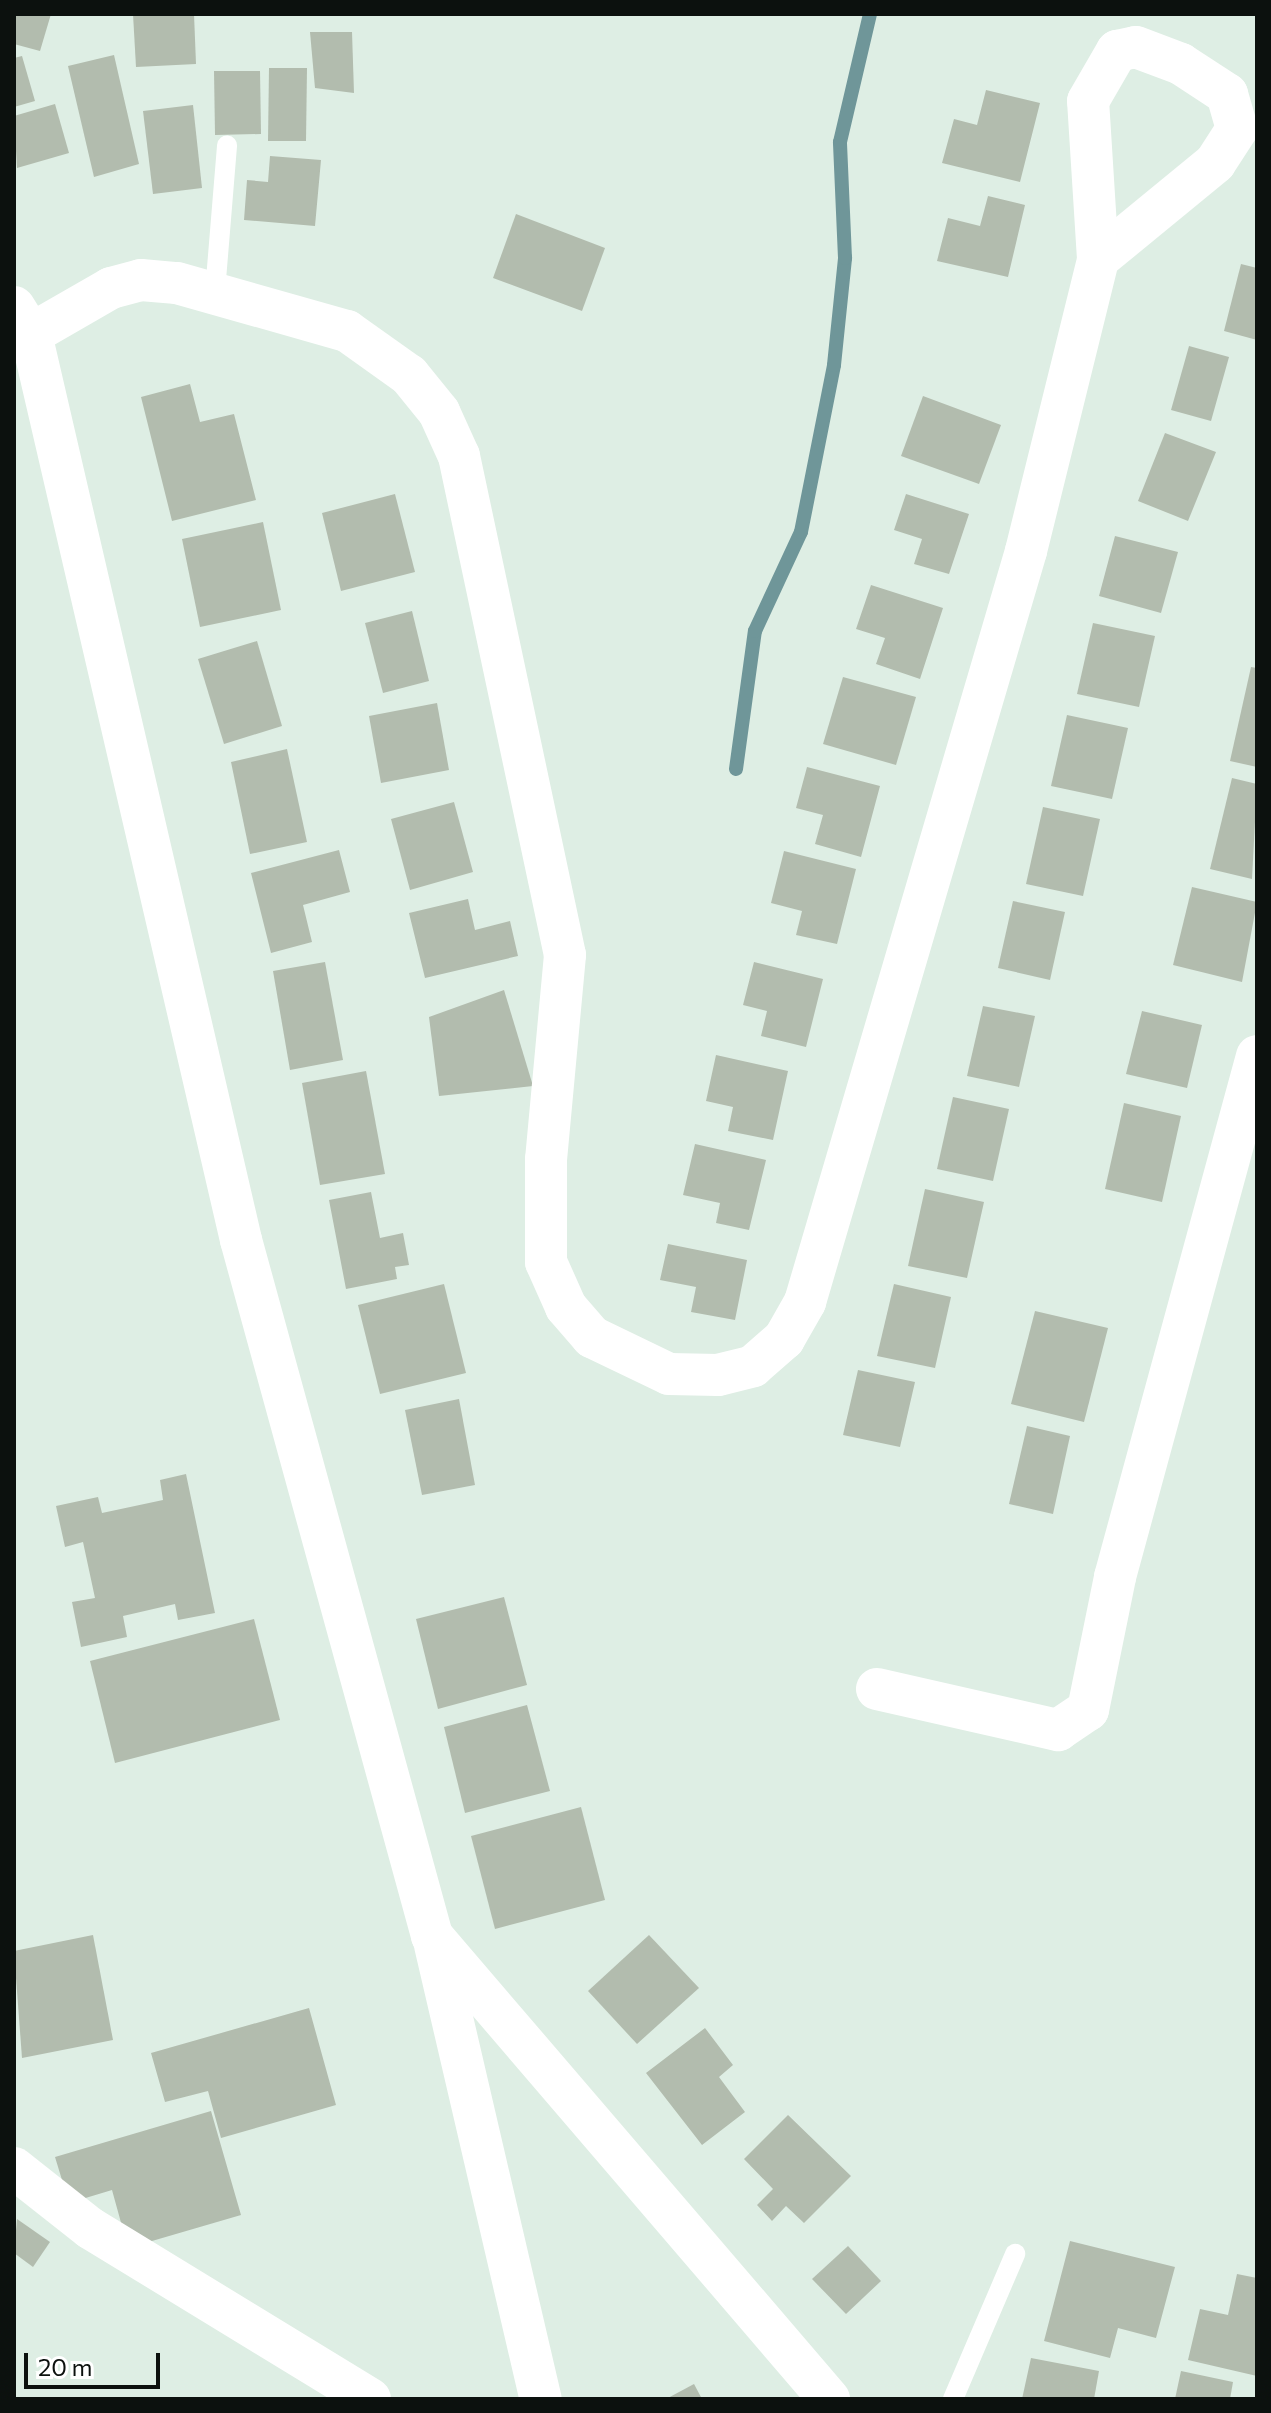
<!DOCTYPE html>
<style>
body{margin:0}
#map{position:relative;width:1271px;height:2413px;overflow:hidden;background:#deeee4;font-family:Commissioner,sans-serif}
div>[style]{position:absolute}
.stream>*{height:14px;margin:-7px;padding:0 7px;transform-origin:7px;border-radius:7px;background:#6f9699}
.building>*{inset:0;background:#b2bcae}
.lane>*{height:20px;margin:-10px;padding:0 10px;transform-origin:10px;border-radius:10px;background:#fff}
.street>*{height:42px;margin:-21px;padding:0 21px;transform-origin:21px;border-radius:21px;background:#fff}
span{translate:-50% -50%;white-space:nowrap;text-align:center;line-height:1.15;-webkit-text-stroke:7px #fff;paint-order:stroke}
.frame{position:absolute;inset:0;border:16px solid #0c110e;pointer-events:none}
.scale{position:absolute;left:24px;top:2353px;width:136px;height:36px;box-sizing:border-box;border:4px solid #0c110e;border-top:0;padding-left:10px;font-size:24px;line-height:28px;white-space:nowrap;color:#0c110e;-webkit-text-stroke:6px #fff;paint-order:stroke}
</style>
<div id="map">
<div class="stream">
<i style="left:736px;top:769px;width:139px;rotate:-82.2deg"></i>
<i style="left:755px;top:631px;width:109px;rotate:-65.1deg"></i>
<i style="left:801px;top:532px;width:170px;rotate:-78.8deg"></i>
<i style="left:834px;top:365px;width:108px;rotate:-84.1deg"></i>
<i style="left:845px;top:258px;width:116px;rotate:-92.5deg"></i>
<i style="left:840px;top:142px;width:131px;rotate:-76.8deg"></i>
</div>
<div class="building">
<i style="clip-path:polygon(14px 14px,51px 14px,40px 51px,14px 44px)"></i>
<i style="clip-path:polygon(133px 14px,194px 14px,196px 64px,136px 67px)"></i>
<i style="clip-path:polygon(310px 32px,352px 32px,354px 93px,315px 88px)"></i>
<i style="clip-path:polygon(114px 55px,139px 164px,94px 177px,68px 66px)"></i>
<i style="clip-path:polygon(22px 56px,35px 101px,14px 107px,14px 58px)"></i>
<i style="clip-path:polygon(269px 68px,307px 68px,306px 141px,268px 141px)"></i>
<i style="clip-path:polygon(214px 71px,260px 71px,261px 134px,215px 135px)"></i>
<i style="clip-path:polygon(986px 90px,1040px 103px,1020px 182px,942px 163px,954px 119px,977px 125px)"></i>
<i style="clip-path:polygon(55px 104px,69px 153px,17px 168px,14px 116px)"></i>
<i style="clip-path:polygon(193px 105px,202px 188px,153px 194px,143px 111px)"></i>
<i style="clip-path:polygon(270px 156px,321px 160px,315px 226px,244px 220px,247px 180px,268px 182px)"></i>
<i style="clip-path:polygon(988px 196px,1025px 205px,1008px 277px,937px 261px,948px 218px,980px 226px)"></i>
<i style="clip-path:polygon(516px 214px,605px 248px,582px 311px,493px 278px)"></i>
<i style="clip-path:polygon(1241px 264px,1257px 268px,1257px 340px,1224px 331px)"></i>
<i style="clip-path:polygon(1189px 346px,1229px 357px,1211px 421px,1171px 410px)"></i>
<i style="clip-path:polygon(190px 384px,200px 422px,234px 414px,256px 500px,172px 521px,141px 397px)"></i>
<i style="clip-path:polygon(923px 396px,1001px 425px,979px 484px,901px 456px)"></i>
<i style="clip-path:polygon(1165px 433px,1216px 452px,1188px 521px,1138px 501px)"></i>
<i style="clip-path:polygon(395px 494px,415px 572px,341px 591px,322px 513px)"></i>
<i style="clip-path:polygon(906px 494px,969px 514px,949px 574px,914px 564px,922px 539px,894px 530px)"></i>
<i style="clip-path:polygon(263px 522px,281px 610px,200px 627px,182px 539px)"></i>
<i style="clip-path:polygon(1115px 536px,1178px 552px,1161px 613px,1099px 596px)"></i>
<i style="clip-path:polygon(871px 585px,943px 608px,920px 679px,876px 664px,885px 638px,856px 629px)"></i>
<i style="clip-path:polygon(412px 611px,429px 681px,383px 693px,365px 623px)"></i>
<i style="clip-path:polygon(1093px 623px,1155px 636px,1139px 707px,1077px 694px)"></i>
<i style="clip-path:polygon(257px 641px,282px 726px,224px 744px,198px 659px)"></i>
<i style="clip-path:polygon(1251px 667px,1257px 668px,1257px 767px,1230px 761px)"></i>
<i style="clip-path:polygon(843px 677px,916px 697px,896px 765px,823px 744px)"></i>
<i style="clip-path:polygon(437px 703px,449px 770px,381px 783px,369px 716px)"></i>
<i style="clip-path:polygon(1067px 715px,1128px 728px,1112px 799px,1051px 786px)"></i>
<i style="clip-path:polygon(287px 749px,307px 842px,250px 854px,231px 762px)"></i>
<i style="clip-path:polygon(807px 767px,880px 786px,861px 857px,815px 844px,823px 815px,796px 808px)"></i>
<i style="clip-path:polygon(1232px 778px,1257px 784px,1252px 879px,1210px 869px)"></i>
<i style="clip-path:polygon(454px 802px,473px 872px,410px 890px,391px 819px)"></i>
<i style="clip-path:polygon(1043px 807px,1100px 819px,1083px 896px,1026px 884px)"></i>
<i style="clip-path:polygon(339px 850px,350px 892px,303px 905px,312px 942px,271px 953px,251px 873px)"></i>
<i style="clip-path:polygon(784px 851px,856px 869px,837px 944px,796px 935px,802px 911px,771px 903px)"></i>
<i style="clip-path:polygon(1192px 887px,1257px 902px,1242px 982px,1173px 965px)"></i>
<i style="clip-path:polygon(468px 899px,475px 930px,510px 921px,518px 956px,425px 978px,409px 913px)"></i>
<i style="clip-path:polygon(1013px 901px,1065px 912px,1050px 980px,998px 968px)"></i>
<i style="clip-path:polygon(325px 962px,343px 1060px,290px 1070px,273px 971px)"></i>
<i style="clip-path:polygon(754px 962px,823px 979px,806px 1047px,761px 1036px,767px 1011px,743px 1005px)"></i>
<i style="clip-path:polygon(504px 990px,533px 1086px,439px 1096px,429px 1017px)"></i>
<i style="clip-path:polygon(983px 1006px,1035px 1016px,1019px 1087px,967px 1076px)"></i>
<i style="clip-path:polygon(1142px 1011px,1202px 1025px,1187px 1088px,1126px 1074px)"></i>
<i style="clip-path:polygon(716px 1055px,788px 1071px,773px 1140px,728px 1131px,733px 1107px,706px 1101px)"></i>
<i style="clip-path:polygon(366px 1071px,385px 1174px,320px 1185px,302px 1083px)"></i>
<i style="clip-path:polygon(953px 1097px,1009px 1109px,993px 1181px,937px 1169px)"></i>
<i style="clip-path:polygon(1124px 1103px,1181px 1116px,1162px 1202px,1105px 1189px)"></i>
<i style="clip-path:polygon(695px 1144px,766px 1160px,749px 1230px,716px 1223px,720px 1203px,683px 1195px)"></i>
<i style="clip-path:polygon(925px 1189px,984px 1202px,967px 1278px,908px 1266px)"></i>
<i style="clip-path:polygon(371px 1192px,380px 1238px,403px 1233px,409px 1265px,395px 1267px,397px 1279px,346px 1289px,329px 1200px)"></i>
<i style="clip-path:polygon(668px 1244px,747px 1260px,735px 1320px,691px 1312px,696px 1287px,660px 1280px)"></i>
<i style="clip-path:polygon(444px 1284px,466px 1373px,380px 1394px,358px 1305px)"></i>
<i style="clip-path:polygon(894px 1284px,951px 1297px,935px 1368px,877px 1356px)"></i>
<i style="clip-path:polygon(1035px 1311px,1108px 1328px,1084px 1422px,1011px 1404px)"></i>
<i style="clip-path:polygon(858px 1370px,915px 1382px,900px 1447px,843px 1435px)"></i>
<i style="clip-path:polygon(459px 1399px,475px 1485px,422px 1495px,405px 1410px)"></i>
<i style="clip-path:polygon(1027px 1426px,1070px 1436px,1053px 1514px,1009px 1504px)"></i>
<i style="clip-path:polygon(186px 1474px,215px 1613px,178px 1620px,175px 1604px,123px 1616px,127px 1637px,81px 1647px,72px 1602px,95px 1598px,83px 1542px,65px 1547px,56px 1506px,98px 1497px,102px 1513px,163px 1500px,160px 1480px)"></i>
<i style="clip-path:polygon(504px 1597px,527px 1685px,438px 1709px,416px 1619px)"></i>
<i style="clip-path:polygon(254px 1619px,280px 1720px,115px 1763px,90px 1661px)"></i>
<i style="clip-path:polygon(527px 1705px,550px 1791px,465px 1813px,444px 1727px)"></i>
<i style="clip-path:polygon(581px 1807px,605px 1900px,495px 1929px,471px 1836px)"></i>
<i style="clip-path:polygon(93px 1935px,113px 2040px,22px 2058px,14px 1951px)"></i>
<i style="clip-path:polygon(649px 1935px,699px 1988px,637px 2044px,588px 1991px)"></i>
<i style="clip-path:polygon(309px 2008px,336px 2105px,221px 2138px,208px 2091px,165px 2102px,151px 2053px)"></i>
<i style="clip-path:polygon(705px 2028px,733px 2065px,719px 2077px,745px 2112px,702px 2145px,646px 2073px)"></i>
<i style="clip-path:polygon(211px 2111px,241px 2215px,128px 2248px,112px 2190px,69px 2203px,55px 2157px)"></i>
<i style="clip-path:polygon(788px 2115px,851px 2176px,804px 2223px,786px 2206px,772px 2221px,757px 2205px,773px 2189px,744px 2159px)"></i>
<i style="clip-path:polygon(17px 2219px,50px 2242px,33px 2267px,14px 2253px)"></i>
<i style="clip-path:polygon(1070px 2241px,1175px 2267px,1156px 2338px,1118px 2328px,1110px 2358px,1044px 2341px)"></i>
<i style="clip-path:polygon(848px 2246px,881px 2281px,846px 2314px,812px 2279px)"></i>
<i style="clip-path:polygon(1237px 2274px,1257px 2278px,1257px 2376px,1188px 2360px,1200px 2309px,1228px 2315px)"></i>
<i style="clip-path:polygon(1031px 2358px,1099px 2371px,1094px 2399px,1022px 2399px)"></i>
<i style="clip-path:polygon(1181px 2371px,1233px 2382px,1230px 2399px,1175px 2399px)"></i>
<i style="clip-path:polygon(694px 2384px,702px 2399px,666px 2399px)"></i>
</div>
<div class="lane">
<i style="left:215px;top:292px;width:147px;rotate:-85.3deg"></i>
<i style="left:953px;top:2399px;width:158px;rotate:-66.8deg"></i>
</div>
<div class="street">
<i style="left:14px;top:307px;width:32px;rotate:58deg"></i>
<i style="left:31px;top:334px;width:930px;rotate:76.95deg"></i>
<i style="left:241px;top:1240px;width:722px;rotate:74.65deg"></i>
<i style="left:432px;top:1936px;width:610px;rotate:49.39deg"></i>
<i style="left:31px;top:334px;width:92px;rotate:-29.9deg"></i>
<i style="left:111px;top:288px;width:31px;rotate:-15deg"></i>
<i style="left:141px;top:280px;width:36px;rotate:5deg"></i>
<i style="left:177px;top:283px;width:177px;rotate:15.8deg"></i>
<i style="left:347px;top:331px;width:76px;rotate:35.4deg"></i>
<i style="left:409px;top:375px;width:48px;rotate:51deg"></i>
<i style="left:439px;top:412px;width:48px;rotate:65.6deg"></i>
<i style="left:459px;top:456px;width:510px;rotate:78.01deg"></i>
<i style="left:565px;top:955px;width:205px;rotate:95.3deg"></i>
<i style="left:546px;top:1159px;width:103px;rotate:90deg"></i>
<i style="left:546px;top:1262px;width:49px;rotate:66deg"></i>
<i style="left:566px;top:1307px;width:40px;rotate:49deg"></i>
<i style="left:592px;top:1337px;width:85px;rotate:25.7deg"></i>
<i style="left:669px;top:1374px;width:49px;rotate:1.2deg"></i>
<i style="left:718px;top:1375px;width:36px;rotate:-14deg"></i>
<i style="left:753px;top:1366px;width:41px;rotate:-41.1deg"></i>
<i style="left:784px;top:1339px;width:43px;rotate:-60.4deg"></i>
<i style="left:805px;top:1302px;width:783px;rotate:-73.6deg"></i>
<i style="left:1026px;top:551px;width:301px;rotate:-76.1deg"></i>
<i style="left:1098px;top:259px;width:158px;rotate:-93.6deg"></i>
<i style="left:1088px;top:101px;width:58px;rotate:-59.9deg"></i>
<i style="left:1117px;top:51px;width:19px;rotate:-12deg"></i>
<i style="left:1136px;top:47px;width:48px;rotate:20.7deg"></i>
<i style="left:1181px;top:64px;width:55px;rotate:33.1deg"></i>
<i style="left:1227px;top:94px;width:36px;rotate:74deg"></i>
<i style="left:1237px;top:129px;width:40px;rotate:122.9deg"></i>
<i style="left:1215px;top:163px;width:151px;rotate:140.6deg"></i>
<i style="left:877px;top:1689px;width:186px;rotate:12.8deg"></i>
<i style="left:1058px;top:1730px;width:36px;rotate:-34deg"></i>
<i style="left:1088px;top:1710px;width:136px;rotate:-78.5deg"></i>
<i style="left:1115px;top:1577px;width:540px;rotate:-74.75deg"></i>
<i style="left:435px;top:1945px;width:466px;rotate:76.9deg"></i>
<i style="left:14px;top:2168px;width:97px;rotate:38.3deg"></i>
<i style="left:90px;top:2228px;width:328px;rotate:31.4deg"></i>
</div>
<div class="frame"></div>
<div class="scale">20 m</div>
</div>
